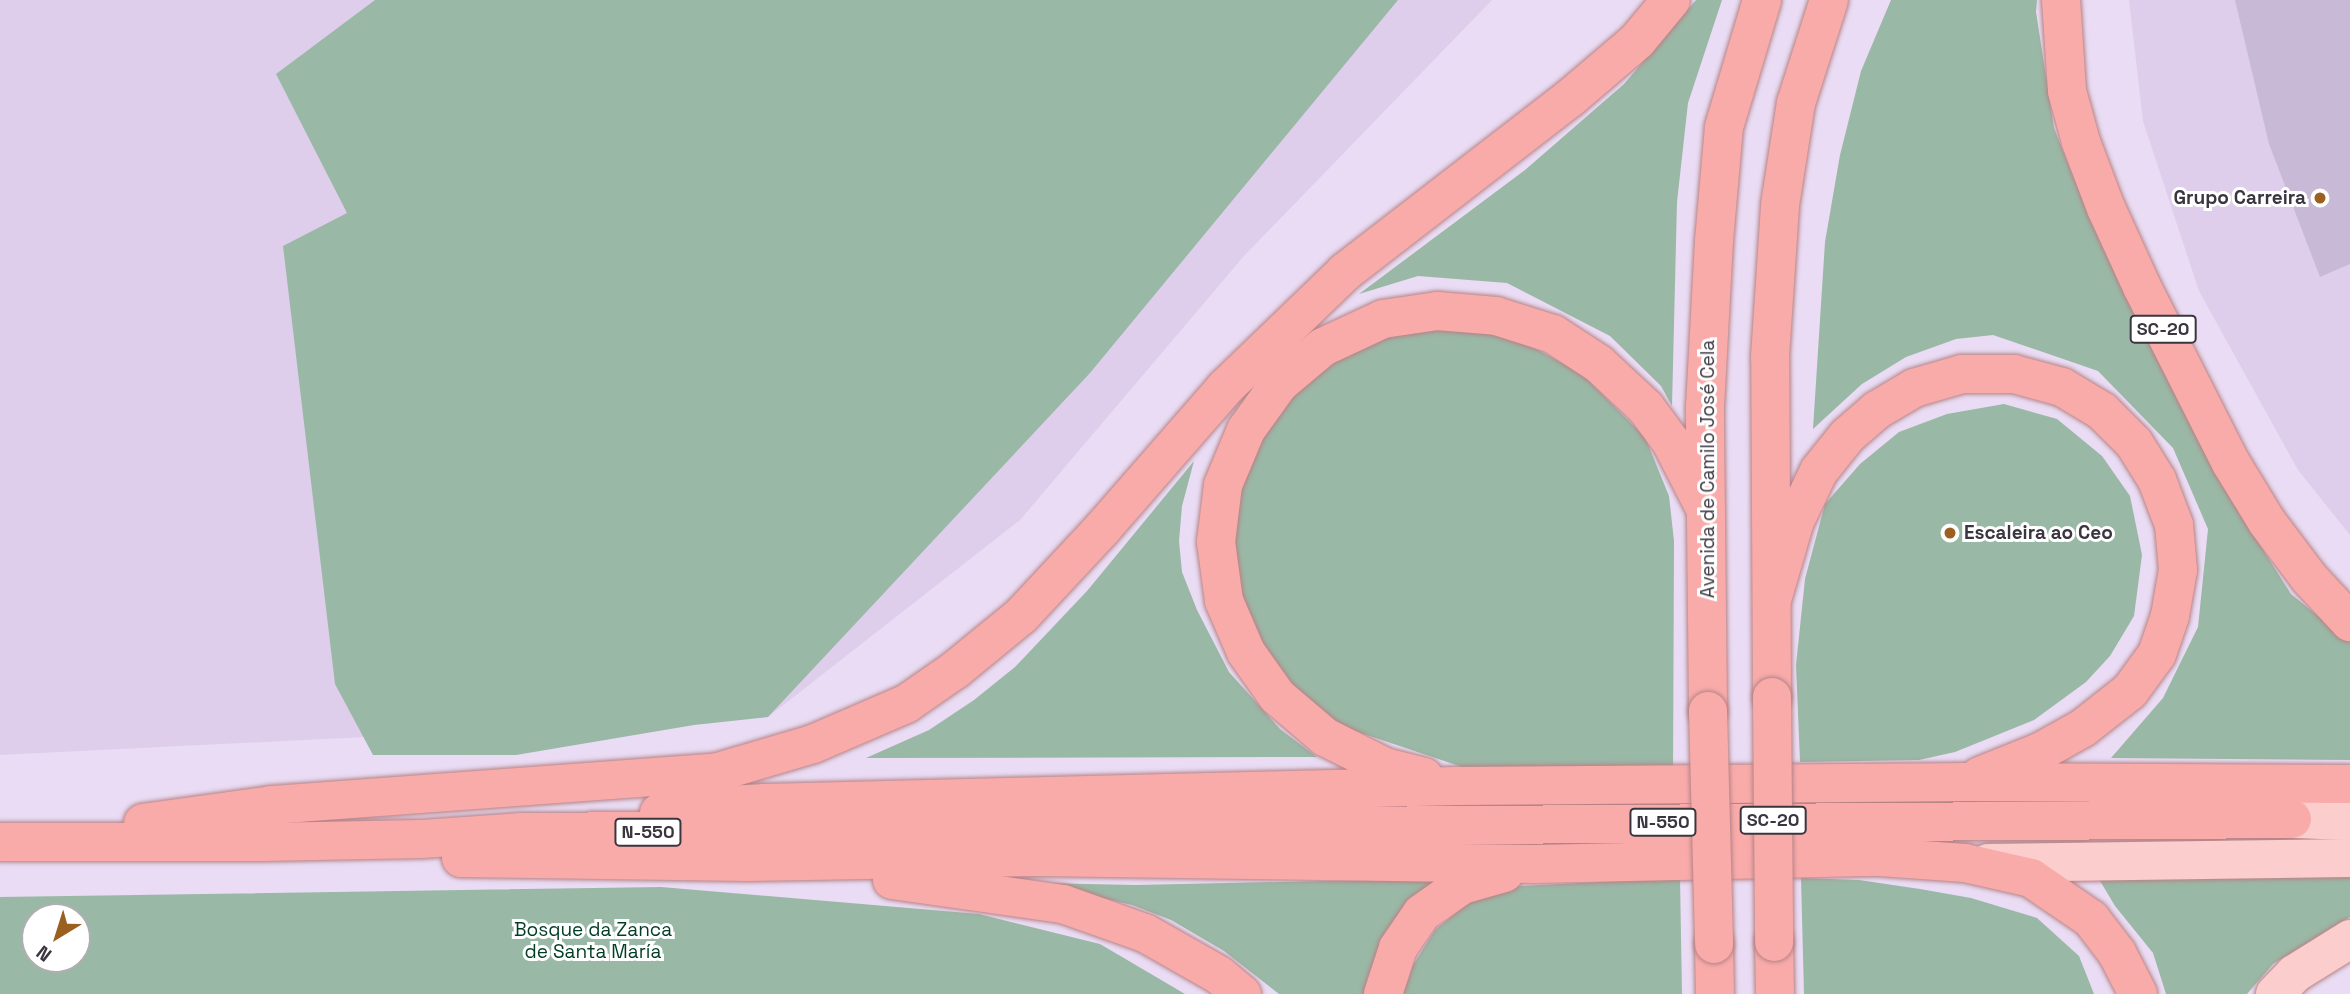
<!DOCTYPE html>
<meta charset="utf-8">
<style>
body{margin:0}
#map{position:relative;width:2350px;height:994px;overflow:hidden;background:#e9dcf4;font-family:"Space Grotesk",sans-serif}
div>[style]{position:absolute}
.built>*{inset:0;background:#deceec}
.green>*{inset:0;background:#9ab8a6}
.building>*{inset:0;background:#c8b9d6}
.roads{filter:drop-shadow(0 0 2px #b68285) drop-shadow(0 0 2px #b68285)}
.major>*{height:38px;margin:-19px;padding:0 19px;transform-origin:19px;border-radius:19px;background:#fbcdcc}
.highway>*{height:38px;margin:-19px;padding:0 19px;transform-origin:19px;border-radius:19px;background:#f9abaa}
.bridges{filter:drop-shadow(0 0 2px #b68285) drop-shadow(0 0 2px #b68285)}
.highway-bridge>*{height:38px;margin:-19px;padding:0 19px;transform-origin:19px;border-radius:19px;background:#f9abaa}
.dots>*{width:19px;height:19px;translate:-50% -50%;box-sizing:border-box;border:4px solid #fff;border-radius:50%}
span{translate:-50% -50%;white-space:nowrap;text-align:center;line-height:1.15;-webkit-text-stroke:6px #fff;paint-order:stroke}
.shield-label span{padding:2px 5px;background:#fff;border:2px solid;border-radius:5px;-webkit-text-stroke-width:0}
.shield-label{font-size:18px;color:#3a353f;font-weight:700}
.poi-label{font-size:19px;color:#3a353f;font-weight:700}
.right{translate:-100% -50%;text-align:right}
.left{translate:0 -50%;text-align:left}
.street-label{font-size:19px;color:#3a353f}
.park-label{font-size:19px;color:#003d24}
.north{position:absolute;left:21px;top:903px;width:70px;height:70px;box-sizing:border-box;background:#fff;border:2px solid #b0aeb2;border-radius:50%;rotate:218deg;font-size:19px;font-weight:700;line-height:28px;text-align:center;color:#3a353f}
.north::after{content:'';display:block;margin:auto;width:24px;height:32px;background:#9b5f20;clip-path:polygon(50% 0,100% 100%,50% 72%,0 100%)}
</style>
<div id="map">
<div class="built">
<i style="clip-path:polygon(0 0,1492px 0,1244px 256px,1020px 520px,768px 717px,0 755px)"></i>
<i style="clip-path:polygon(2129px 0,2350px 0,2350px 535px,2298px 470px,2199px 291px,2143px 121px)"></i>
</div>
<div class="green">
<i style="clip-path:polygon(375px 0,1398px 0,1090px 373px,768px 717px,694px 725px,516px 755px,373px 755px,335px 684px,283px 246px,347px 213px,276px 74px)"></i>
<i style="clip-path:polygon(1696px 0,1722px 0,1688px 103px,1677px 202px,1672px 406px,1661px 386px,1610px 336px,1507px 283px,1418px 276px,1359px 294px,1525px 170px,1624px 84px)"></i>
<i style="clip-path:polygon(1891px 0,2037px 0,2036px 12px,2054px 128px,2087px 211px,2229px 496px,2291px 594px,2350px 642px,2350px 760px,2111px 758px,2163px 698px,2198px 627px,2208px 529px,2173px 448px,2098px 371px,1993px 335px,1956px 339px,1906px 357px,1862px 384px,1813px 429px,1825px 242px,1840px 155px,1861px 71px)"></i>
<i style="clip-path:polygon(1454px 328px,1516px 338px,1582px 374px,1645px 437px,1669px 496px,1674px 541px,1673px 776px,1489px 776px,1337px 725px,1268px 664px,1242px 598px,1235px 553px,1237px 480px,1273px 413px,1323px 357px,1386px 329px)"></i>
<i style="clip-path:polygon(2004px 404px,2057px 419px,2102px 456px,2130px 496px,2142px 555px,2134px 616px,2110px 656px,2086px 682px,2034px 720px,1955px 752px,1919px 760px,1800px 762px,1796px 665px,1805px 579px,1825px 504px,1860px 464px,1899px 432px,1947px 414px)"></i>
<i style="clip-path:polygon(1194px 461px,1182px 506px,1179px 541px,1182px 572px,1197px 610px,1229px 672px,1280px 729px,1317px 757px,866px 758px,929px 730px,974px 700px,1015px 667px,1087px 591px)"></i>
<i style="clip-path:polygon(2096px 874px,2350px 876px,2350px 917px,2273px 964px,2247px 994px,2166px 994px,2153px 953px,2115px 906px)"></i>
<i style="clip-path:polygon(1680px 878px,1682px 994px,1403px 994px,1413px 965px,1435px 930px,1473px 899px,1517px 886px)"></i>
<i style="clip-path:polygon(1801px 878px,1859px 880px,1920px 889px,1971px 898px,2037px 918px,2079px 956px,2094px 994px,1804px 994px)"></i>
<i style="clip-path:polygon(1416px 879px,1435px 882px,1368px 994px,1279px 994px,1224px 951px,1171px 920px,1132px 905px,1038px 883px,1136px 885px)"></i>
<i style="clip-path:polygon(evenodd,661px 887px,979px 914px,1100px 944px,1185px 994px,0 994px,0 897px,661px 887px,35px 917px,77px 917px,77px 959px,35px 959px,35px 917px)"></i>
</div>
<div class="building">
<i style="clip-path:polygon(2235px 0,2350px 0,2350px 264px,2320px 277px,2269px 144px)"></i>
</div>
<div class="roads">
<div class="major">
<i style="left:2292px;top:819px;width:58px;rotate:2deg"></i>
<i style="left:1988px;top:863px;width:362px;rotate:-0.8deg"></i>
<i style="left:2275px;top:994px;width:28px;rotate:-46deg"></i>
<i style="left:2294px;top:974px;width:66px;rotate:-32deg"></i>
</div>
<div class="highway">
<i style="left:2061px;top:0;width:91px;rotate:86.2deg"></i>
<i style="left:2067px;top:91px;width:53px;rotate:74.6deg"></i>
<i style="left:2081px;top:142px;width:71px;rotate:69.3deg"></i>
<i style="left:2106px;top:208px;width:87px;rotate:65.5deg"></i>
<i style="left:2142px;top:287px;width:197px;rotate:63.2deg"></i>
<i style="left:2231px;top:463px;width:69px;rotate:58.6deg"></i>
<i style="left:2267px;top:522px;width:71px;rotate:53deg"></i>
<i style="left:2310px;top:579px;width:59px;rotate:47.1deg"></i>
<i style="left:1772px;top:600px;width:82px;rotate:-73.8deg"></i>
<i style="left:1795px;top:521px;width:55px;rotate:-64.4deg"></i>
<i style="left:1819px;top:471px;width:45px;rotate:-51.3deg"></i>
<i style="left:1847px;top:436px;width:40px;rotate:-41deg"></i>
<i style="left:1877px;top:410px;width:43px;rotate:-30.7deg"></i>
<i style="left:1914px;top:388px;width:50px;rotate:-16.3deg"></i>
<i style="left:1962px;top:374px;width:52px"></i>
<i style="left:2014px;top:374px;width:50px;rotate:15.2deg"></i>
<i style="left:2062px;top:387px;width:47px;rotate:31deg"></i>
<i style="left:2102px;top:411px;width:45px;rotate:45deg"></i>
<i style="left:2134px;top:443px;width:44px;rotate:58.1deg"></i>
<i style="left:2157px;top:480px;width:48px;rotate:69.3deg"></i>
<i style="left:2174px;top:525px;width:45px;rotate:84.9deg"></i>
<i style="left:2178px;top:570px;width:47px;rotate:99.9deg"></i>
<i style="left:2170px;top:616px;width:40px;rotate:108.9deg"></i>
<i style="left:2157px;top:654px;width:46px;rotate:126.1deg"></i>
<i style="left:2130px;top:691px;width:60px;rotate:141.8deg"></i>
<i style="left:2083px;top:728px;width:49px;rotate:150.8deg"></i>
<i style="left:2040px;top:752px;width:65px;rotate:158.2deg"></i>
<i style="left:1772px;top:697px;width:340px;rotate:-90.3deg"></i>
<i style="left:1770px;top:357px;width:152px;rotate:-86.2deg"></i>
<i style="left:1780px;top:205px;width:103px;rotate:-81.1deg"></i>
<i style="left:1796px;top:103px;width:108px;rotate:-72.2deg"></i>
<i style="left:1708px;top:711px;width:304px;rotate:-90.6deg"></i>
<i style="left:1705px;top:407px;width:166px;rotate:-86.9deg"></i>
<i style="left:1714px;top:241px;width:114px;rotate:-85deg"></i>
<i style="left:1724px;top:127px;width:133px;rotate:-73.3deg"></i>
<i style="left:1424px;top:777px;width:40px;rotate:-165.6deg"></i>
<i style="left:1385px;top:767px;width:67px;rotate:-153.4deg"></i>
<i style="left:1325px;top:737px;width:63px;rotate:-139.5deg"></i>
<i style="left:1277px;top:696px;width:54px;rotate:-125.2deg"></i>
<i style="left:1246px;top:652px;width:56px;rotate:-113.3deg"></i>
<i style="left:1224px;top:601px;width:60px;rotate:-97.7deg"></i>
<i style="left:1216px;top:542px;width:57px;rotate:-83deg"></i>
<i style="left:1223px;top:485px;width:60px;rotate:-67.3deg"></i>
<i style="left:1246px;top:430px;width:57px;rotate:-54.3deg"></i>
<i style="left:1279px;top:384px;width:57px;rotate:-40.1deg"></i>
<i style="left:1323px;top:347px;width:66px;rotate:-25deg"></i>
<i style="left:1383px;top:319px;width:55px;rotate:-8.4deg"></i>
<i style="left:1437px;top:311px;width:59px;rotate:4.8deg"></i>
<i style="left:1496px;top:316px;width:60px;rotate:17.5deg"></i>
<i style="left:1553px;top:334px;width:55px;rotate:33.1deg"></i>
<i style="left:1599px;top:364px;width:64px;rotate:43.1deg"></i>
<i style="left:1646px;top:408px;width:42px;rotate:53.7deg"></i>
<i style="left:1671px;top:442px;width:76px;rotate:62.8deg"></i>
<i style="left:659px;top:813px;width:51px;rotate:-7.8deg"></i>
<i style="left:710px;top:806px;width:55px;rotate:-3.1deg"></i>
<i style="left:765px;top:803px;width:691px;rotate:-1.41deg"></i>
<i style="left:1456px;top:786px;width:509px;rotate:-0.45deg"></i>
<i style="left:1965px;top:782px;width:385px;rotate:0.3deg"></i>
<i style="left:143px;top:823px;width:130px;rotate:-7.9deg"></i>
<i style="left:272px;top:805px;width:447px;rotate:-4.2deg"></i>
<i style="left:718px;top:772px;width:99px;rotate:-16.4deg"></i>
<i style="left:813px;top:744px;width:101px;rotate:-23.3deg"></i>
<i style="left:906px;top:704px;width:60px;rotate:-34.8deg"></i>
<i style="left:955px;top:670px;width:85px;rotate:-39.3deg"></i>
<i style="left:1021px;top:616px;width:120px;rotate:-47deg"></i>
<i style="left:1103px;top:528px;width:186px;rotate:-48.9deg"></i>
<i style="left:1225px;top:388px;width:167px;rotate:-44deg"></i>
<i style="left:1345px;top:272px;width:283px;rotate:-37.7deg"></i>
<i style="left:1569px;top:99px;width:89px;rotate:-40.5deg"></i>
<i style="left:1637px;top:41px;width:53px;rotate:-50.3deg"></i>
<i style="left:0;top:842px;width:263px"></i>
<i style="left:263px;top:842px;width:159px;rotate:-1.1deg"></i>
<i style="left:422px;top:839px;width:100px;rotate:-4deg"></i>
<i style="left:522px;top:832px;width:1770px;rotate:-0.42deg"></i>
<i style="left:461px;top:858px;width:287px;rotate:0.8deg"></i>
<i style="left:748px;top:862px;width:290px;rotate:-1deg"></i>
<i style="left:1038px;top:857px;width:496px;rotate:0.8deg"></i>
<i style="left:1534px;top:864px;width:346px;rotate:-1.2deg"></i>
<i style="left:1880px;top:857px;width:85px;rotate:4deg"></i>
<i style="left:1965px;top:863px;width:68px;rotate:12.8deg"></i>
<i style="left:2031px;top:878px;width:73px;rotate:34.3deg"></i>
<i style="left:2091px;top:919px;width:43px;rotate:52.6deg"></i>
<i style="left:2117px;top:953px;width:46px;rotate:62.9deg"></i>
<i style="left:892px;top:880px;width:173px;rotate:8deg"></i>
<i style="left:1063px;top:904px;width:87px;rotate:19.5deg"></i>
<i style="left:1145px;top:933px;width:85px;rotate:29.6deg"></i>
<i style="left:1219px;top:975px;width:30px;rotate:40deg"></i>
<i style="left:1774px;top:942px;width:52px;rotate:88.9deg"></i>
<i style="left:1714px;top:944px;width:50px;rotate:88.9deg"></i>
<i style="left:1383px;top:994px;width:48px;rotate:-71.9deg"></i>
<i style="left:1398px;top:948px;width:42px;rotate:-55.6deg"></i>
<i style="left:1422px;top:913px;width:49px;rotate:-35deg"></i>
<i style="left:1462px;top:885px;width:44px;rotate:-15.9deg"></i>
</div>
</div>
<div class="bridges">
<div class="highway-bridge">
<i style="left:1772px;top:697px;width:245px;rotate:89.5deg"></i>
<i style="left:1708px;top:711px;width:233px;rotate:88.5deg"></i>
</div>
</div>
<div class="dots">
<i style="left:2320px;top:198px;background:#9b5f20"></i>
<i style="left:1950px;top:533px;background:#9b5f20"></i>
</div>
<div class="shield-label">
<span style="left:2163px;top:329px">SC-20</span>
<span style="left:1773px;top:820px">SC-20</span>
<span style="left:1663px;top:822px">N-550</span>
<span style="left:648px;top:832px">N-550</span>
</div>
<div class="poi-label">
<span class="right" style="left:2306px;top:198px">Grupo Carreira</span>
<span class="left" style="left:1964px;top:533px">Escaleira ao Ceo</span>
</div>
<div class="street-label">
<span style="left:1708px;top:469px;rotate:-90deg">Avenida de Camilo José Cela</span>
</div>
<div class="park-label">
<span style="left:593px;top:941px">Bosque da Zanca<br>de Santa María</span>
</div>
<div class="north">N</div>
</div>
